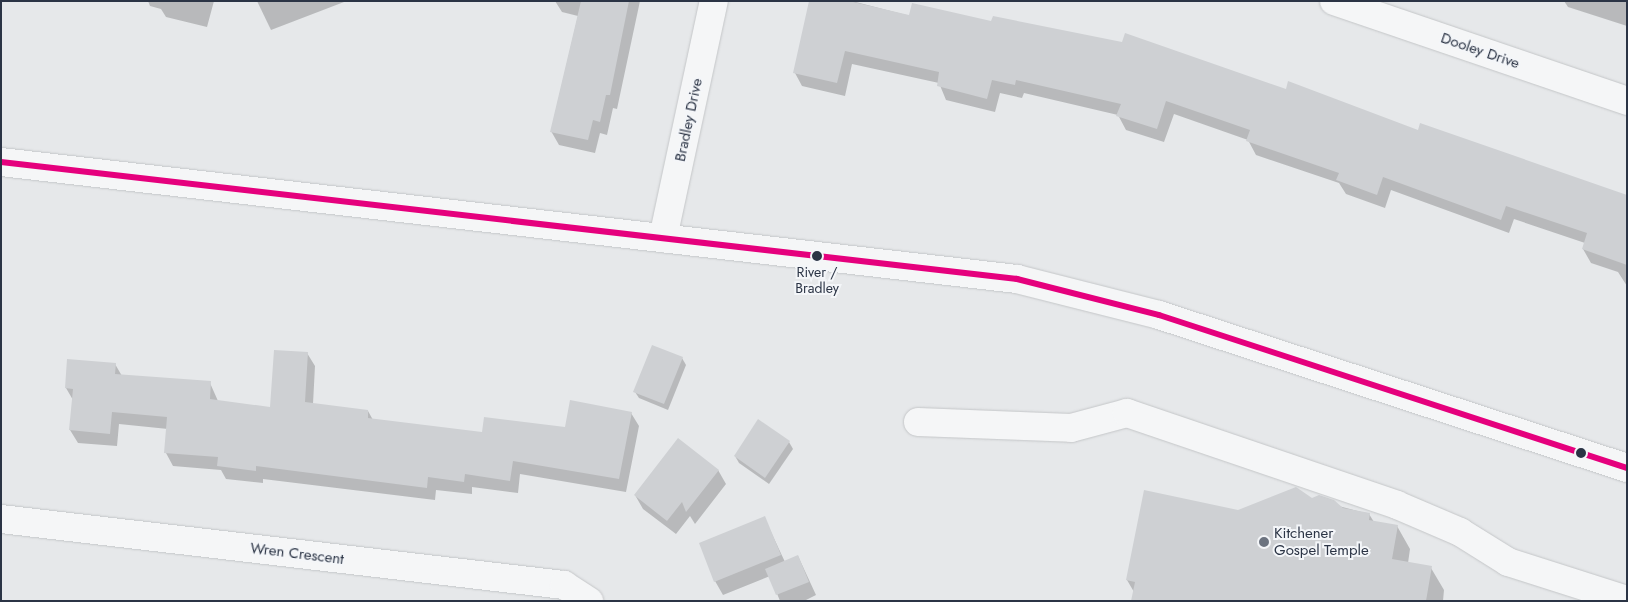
<!DOCTYPE html>
<style>
body{margin:0}
#map{position:relative;width:1628px;height:602px;overflow:hidden;background:#e6e8ea;font-family:Jost,sans-serif}
div>[style]{position:absolute}
.shadow>*{inset:0;background:#0003}
.building>*{inset:0;background:#ced0d3}
.roads{filter:drop-shadow(0 0 1px #c4c6c8) drop-shadow(0 0 1px #c4c6c8)}
.minor>*{height:28px;margin:-14px;padding:0 14px;transform-origin:14px;border-radius:14px;background:#f5f6f7}
.bus-1>*{height:6px;margin:-3px;padding:0 3px;transform-origin:3px;border-radius:3px;background:#e5007d}
.dots>*{width:14px;height:14px;translate:-50% -50%;box-sizing:border-box;border:2px solid #f4f6f9;border-radius:50%}
span{translate:-50% -50%;white-space:nowrap;text-align:center;line-height:1.15;-webkit-text-stroke:4px #f4f6f9;paint-order:stroke}
.bus-label{font-size:14px;color:#2b3445}
.street-label{font-size:15px;color:#2b3445}
.poi-label{font-size:15px;color:#2b3445}
.left{translate:0 -50%;text-align:left}
.frame{position:absolute;inset:0;border:2px solid #2b3445;pointer-events:none}
</style>
<div id="map">
<div class="shadow">
<i style="clip-path:polygon(148px 1px,214px 1px,207px 27px,166px 17px,161px 9px,150px 6px)"></i>
<i style="clip-path:polygon(257px 1px,344px 1px,344px 2px,271px 30px)"></i>
<i style="clip-path:polygon(555px 1px,640px 1px,617px 109px,613px 108px,607px 135px,600px 133px,595px 153px,559px 145px,551px 131px,578px 16px,562px 12px)"></i>
<i style="clip-path:polygon(811px 1px,852px 1px,910px 16px,1286px 91px,1627px 197px,1627px 286px,1618px 272px,1591px 263px,1583px 249px,1585px 243px,1514px 219px,1509px 233px,1391px 190px,1385px 208px,1346px 194px,1339px 183px,1256px 155px,1248px 140px,1174px 114px,1164px 142px,1126px 130px,1118px 115px,1024px 93px,1022px 98px,1000px 93px,995px 112px,946px 100px,939px 83px,852px 64px,845px 96px,802px 86px,795px 73px)"></i>
<i style="clip-path:polygon(1564px 1px,1627px 1px,1627px 26px,1568px 7px)"></i>
<i style="clip-path:polygon(307px 353px,315px 366px,313px 404px,368px 411px,373px 420px,483px 433px,566px 428px,631px 413px,639px 426px,626px 492px,520px 474px,518px 493px,472px 487px,472px 494px,436px 490px,435px 500px,263px 479px,263px 483px,226px 479px,221px 470px,173px 466px,166px 453px,168px 429px,119px 424px,117px 446px,78px 443px,70px 430px,73px 400px,66px 388px,115px 364px,122px 376px,210px 383px,218px 401px,271px 409px)"></i>
<i style="clip-path:polygon(682px 358px,686px 365px,668px 410px,639px 398px,635px 392px)"></i>
<i style="clip-path:polygon(789px 442px,793px 449px,769px 484px,739px 463px,735px 456px)"></i>
<i style="clip-path:polygon(718px 470px,726px 484px,695px 524px,690px 516px,676px 534px,643px 509px,635px 495px)"></i>
<i style="clip-path:polygon(1312px 499px,1369px 514px,1374px 522px,1397px 526px,1410px 549px,1408px 563px,1431px 568px,1444px 590px,1443px 601px,1132px 601px,1134px 592px,1127px 580px,1238px 511px)"></i>
<i style="clip-path:polygon(764px 517px,785px 562px,798px 556px,816px 595px,804px 601px,780px 601px,770px 576px,723px 595px,715px 581px)"></i>
</div>
<div class="building">
<i style="clip-path:polygon(581px 1px,629px 1px,610px 95px,606px 95px,600px 122px,593px 120px,588px 140px,550px 132px)"></i>
<i style="clip-path:polygon(809px 1px,849px 1px,909px 15px,912px 3px,991px 21px,993px 16px,1122px 42px,1125px 33px,1286px 89px,1288px 81px,1418px 130px,1420px 123px,1627px 195px,1627px 265px,1582px 249px,1587px 233px,1506px 206px,1501px 220px,1383px 177px,1377px 195px,1336px 180px,1339px 173px,1246px 141px,1250px 130px,1166px 101px,1157px 129px,1116px 116px,1121px 104px,1016px 80px,1015px 85px,992px 80px,987px 99px,937px 86px,939px 72px,845px 51px,837px 83px,793px 73px)"></i>
<i style="clip-path:polygon(652px 345px,683px 357px,664px 404px,633px 392px)"></i>
<i style="clip-path:polygon(274px 350px,308px 352px,305px 402px,368px 410px,368px 418px,482px 432px,484px 417px,565px 427px,570px 400px,632px 412px,619px 479px,513px 461px,510px 481px,465px 474px,464px 482px,428px 477px,427px 488px,256px 466px,256px 471px,217px 466px,218px 457px,164px 453px,167px 417px,112px 412px,110px 434px,69px 430px,73px 389px,65px 388px,67px 359px,116px 363px,115px 374px,211px 381px,210px 399px,270px 407px)"></i>
<i style="clip-path:polygon(758px 419px,790px 441px,765px 478px,734px 456px)"></i>
<i style="clip-path:polygon(678px 438px,719px 470px,686px 512px,682px 502px,667px 521px,634px 495px)"></i>
<i style="clip-path:polygon(1296px 487px,1312px 498px,1319px 495px,1334px 500px,1343px 508px,1370px 513px,1369px 520px,1398px 525px,1392px 559px,1432px 566px,1426px 601px,1131px 601px,1135px 582px,1126px 580px,1144px 490px,1238px 510px)"></i>
<i style="clip-path:polygon(765px 516px,781px 555px,714px 582px,699px 543px)"></i>
<i style="clip-path:polygon(798px 555px,809px 582px,776px 595px,765px 569px)"></i>
</div>
<div class="roads">
<div class="minor">
<i style="left:1334px;top:1px;width:310px;rotate:18.8deg"></i>
<i style="left:1px;top:162px;width:1023px;rotate:6.57deg"></i>
<i style="left:1017px;top:279px;width:146px;rotate:14.2deg"></i>
<i style="left:1159px;top:315px;width:492px;rotate:18.1deg"></i>
<i style="left:663px;top:238px;width:242px;rotate:-77.9deg"></i>
<i style="left:918px;top:422px;width:153px;rotate:2.2deg"></i>
<i style="left:1071px;top:428px;width:58px;rotate:-15deg"></i>
<i style="left:1127px;top:413px;width:285px;rotate:18.8deg"></i>
<i style="left:1397px;top:505px;width:69px;rotate:23.2deg"></i>
<i style="left:1460px;top:532px;width:57px;rotate:32deg"></i>
<i style="left:1508px;top:562px;width:125px;rotate:17.7deg"></i>
<i style="left:1px;top:519px;width:567px;rotate:6.69deg"></i>
<i style="left:564px;top:585px;width:30px;rotate:33deg"></i>
</div>
</div>
<div class="bus-1">
<i style="left:1px;top:162px;width:1023px;rotate:6.57deg"></i>
<i style="left:1017px;top:279px;width:146px;rotate:14.2deg"></i>
<i style="left:1159px;top:315px;width:492px;rotate:18.1deg"></i>
</div>
<div class="dots">
<i style="left:817px;top:256px;background:#2b3445"></i>
<i style="left:1581px;top:453px;background:#2b3445"></i>
<i style="left:1264px;top:542px;background:#6c737f"></i>
</div>
<div class="bus-label">
<span style="left:817px;top:280px">River /<br>Bradley</span>
</div>
<div class="street-label">
<span style="left:1480px;top:51px;rotate:19deg">Dooley Drive</span>
<span style="left:689px;top:120px;rotate:-78deg">Bradley Drive</span>
<span style="left:297px;top:554px;rotate:7deg">Wren Crescent</span>
</div>
<div class="poi-label">
<span class="left" style="left:1274px;top:542px">Kitchener<br>Gospel Temple</span>
</div>
<div class="frame"></div>
</div>
